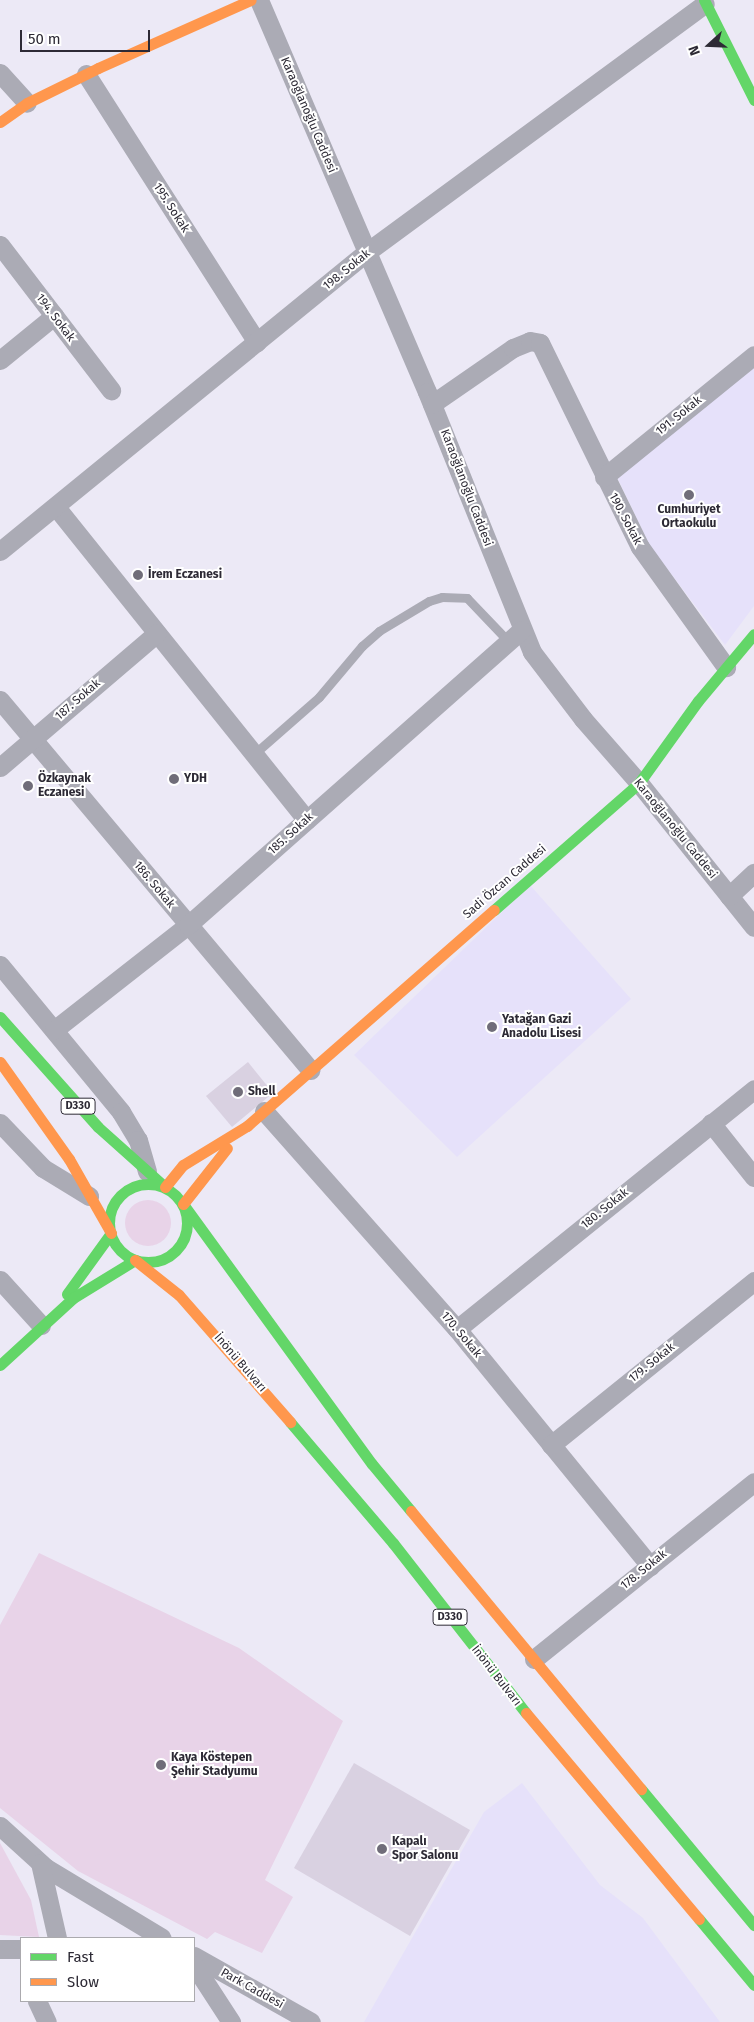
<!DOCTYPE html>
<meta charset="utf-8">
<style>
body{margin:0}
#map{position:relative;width:754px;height:2022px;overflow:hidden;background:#ece9f6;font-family:"Fira Sans",sans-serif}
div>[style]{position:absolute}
.built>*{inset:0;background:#e6e1fa}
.green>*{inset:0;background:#e8d3e8}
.round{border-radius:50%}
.building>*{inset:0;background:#d9d1e1}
.lane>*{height:9px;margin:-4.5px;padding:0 4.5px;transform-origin:4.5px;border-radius:4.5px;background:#ababb5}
.street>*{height:19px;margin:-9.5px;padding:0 9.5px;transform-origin:9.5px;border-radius:9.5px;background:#ababb5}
.fast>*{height:11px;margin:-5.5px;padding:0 5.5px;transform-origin:5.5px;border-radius:5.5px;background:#63d668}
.fast>.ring{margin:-5.5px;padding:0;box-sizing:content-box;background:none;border:11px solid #63d668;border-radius:50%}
.slow>*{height:11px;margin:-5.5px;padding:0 5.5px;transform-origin:5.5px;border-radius:5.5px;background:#ff974d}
.dots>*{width:14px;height:14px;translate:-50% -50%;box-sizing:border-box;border:2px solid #fff;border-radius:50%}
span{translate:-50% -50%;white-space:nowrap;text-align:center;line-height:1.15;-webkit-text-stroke:4px #fff;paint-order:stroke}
.shield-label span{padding:1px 4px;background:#fff;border:1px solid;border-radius:4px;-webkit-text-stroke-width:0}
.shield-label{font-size:11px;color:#2d2a35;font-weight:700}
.street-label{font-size:12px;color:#2d2a35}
.poi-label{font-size:12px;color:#2d2a35;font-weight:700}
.left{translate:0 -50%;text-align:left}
.legend{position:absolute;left:20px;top:1937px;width:175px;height:65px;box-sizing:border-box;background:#fff;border:1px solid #abaaae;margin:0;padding:6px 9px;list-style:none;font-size:15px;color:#2d2a35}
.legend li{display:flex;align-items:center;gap:10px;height:25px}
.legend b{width:25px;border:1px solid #abaaae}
.north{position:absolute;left:684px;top:20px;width:50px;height:50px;-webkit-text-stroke:4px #fff;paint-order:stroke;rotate:250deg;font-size:14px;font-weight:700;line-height:20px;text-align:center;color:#2d2a35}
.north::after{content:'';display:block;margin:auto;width:18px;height:22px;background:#2d2a35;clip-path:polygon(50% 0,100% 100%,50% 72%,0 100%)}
.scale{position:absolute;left:20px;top:30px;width:130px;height:22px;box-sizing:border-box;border:2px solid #2d2a35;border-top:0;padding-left:6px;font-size:15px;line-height:18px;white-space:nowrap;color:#2d2a35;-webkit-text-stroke:4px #fff;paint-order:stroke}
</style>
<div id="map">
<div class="built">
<i style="clip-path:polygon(754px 368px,754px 606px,725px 645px,650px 546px,617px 477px)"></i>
<i style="clip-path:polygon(530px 885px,631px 999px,457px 1157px,354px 1055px)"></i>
<i style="clip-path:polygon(522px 1783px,600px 1885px,643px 1918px,720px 2022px,364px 2022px,484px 1812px)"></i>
</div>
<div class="green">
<i class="round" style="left:125px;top:1200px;width:46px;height:46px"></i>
<i style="clip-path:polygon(39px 1553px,239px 1648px,343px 1721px,265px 1880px,293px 1897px,262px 1953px,215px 1932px,207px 1939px,78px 1871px,0 1808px,0 1625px)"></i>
<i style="clip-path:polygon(0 1843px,31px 1900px,39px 1937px,0 1935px)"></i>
</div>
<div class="building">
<i style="clip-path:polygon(248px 1062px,273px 1093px,232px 1127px,206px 1096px)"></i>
<i style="clip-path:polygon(354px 1763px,470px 1830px,410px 1936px,294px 1868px)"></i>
</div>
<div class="lane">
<i style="left:254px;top:754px;width:86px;rotate:-41.2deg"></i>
<i style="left:319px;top:697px;width:67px;rotate:-49.9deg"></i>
<i style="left:362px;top:646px;width:23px;rotate:-41deg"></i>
<i style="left:379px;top:631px;width:58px;rotate:-31deg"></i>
<i style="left:429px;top:601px;width:14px;rotate:-17deg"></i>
<i style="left:442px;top:597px;width:25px;rotate:2deg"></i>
<i style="left:467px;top:598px;width:59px;rotate:46.4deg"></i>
</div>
<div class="street">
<i style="left:259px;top:0;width:426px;rotate:66.8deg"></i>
<i style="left:427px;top:392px;width:280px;rotate:68deg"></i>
<i style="left:532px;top:652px;width:84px;rotate:52.7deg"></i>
<i style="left:583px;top:719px;width:85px;rotate:48.8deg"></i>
<i style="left:639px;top:783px;width:184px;rotate:51.4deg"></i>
<i style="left:0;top:73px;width:40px;rotate:48deg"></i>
<i style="left:86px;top:74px;width:318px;rotate:57.5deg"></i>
<i style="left:0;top:245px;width:183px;rotate:52.6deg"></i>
<i style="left:0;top:360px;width:70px;rotate:-39.2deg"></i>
<i style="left:432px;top:404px;width:98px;rotate:-34.7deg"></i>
<i style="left:513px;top:348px;width:18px;rotate:-22deg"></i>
<i style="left:530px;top:341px;width:10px;rotate:11deg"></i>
<i style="left:540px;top:343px;width:227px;rotate:63.9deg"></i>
<i style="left:640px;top:547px;width:148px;rotate:54.4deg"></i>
<i style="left:604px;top:477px;width:193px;rotate:-39.1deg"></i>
<i style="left:56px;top:507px;width:401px;rotate:51.3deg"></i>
<i style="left:0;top:551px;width:473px;rotate:-39.2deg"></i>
<i style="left:367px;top:252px;width:419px;rotate:-36.3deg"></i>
<i style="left:0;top:700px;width:483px;rotate:50deg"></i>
<i style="left:0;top:767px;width:206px;rotate:-40.5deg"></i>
<i style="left:729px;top:896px;width:34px;rotate:-43deg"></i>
<i style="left:0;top:965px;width:190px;rotate:50.5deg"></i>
<i style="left:121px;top:1112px;width:33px;rotate:59deg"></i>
<i style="left:138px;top:1140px;width:33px;rotate:74deg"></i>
<i style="left:54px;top:1030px;width:170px;rotate:-38.1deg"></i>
<i style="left:188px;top:925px;width:445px;rotate:-41.5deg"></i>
<i style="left:264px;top:1111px;width:291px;rotate:48.5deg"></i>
<i style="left:457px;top:1329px;width:306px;rotate:50.8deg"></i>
<i style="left:0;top:1123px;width:62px;rotate:46.3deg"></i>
<i style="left:43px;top:1168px;width:54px;rotate:31.3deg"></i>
<i style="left:711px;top:1123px;width:69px;rotate:51.5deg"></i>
<i style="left:0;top:1280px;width:61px;rotate:47.7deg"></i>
<i style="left:457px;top:1329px;width:382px;rotate:-38.9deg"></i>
<i style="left:551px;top:1445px;width:261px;rotate:-38.9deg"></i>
<i style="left:534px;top:1659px;width:282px;rotate:-38.8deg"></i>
<i style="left:0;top:1826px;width:62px;rotate:42.4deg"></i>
<i style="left:46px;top:1868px;width:135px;rotate:31.1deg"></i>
<i style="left:40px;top:1863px;width:77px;rotate:77.2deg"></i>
<i style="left:0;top:1949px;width:21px"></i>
<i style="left:194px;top:1956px;width:134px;rotate:29.4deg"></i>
<i style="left:194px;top:1965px;width:68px;rotate:57deg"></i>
<i style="left:37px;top:2001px;width:23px;rotate:65deg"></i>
</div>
<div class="fast">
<i style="left:704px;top:0;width:112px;rotate:63.4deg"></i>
<i style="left:494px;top:910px;width:193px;rotate:-41.2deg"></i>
<i style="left:639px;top:783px;width:101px;rotate:-54.3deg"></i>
<i style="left:698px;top:701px;width:87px;rotate:-50.1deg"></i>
<i style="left:0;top:1017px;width:147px;rotate:48.3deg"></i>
<i style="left:98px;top:1127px;width:90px;rotate:41.8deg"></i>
<i class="ring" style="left:109px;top:1184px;width:67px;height:67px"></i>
<i style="left:183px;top:1204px;width:321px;rotate:54deg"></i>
<i style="left:372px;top:1464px;width:61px;rotate:50.3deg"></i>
<i style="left:67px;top:1294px;width:75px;rotate:-54.2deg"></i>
<i style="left:0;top:1365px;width:99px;rotate:-42.5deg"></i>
<i style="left:73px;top:1298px;width:73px;rotate:-31.5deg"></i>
<i style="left:290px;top:1422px;width:159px;rotate:49.6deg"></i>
<i style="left:393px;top:1543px;width:216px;rotate:52deg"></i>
<i style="left:641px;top:1789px;width:177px;rotate:50.3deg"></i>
<i style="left:699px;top:1919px;width:86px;rotate:50.2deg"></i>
</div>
<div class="slow">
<i style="left:0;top:122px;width:33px;rotate:-35deg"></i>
<i style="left:27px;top:103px;width:79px;rotate:-26.2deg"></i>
<i style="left:98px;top:68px;width:167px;rotate:-24deg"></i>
<i style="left:0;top:1062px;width:119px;rotate:54.6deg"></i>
<i style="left:69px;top:1159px;width:85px;rotate:60.4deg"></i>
<i style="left:165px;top:1187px;width:28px;rotate:-51deg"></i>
<i style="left:183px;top:1165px;width:75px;rotate:-31.4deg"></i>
<i style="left:247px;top:1126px;width:328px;rotate:-41.2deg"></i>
<i style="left:183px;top:1204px;width:71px;rotate:-51.8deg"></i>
<i style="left:135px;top:1260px;width:56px;rotate:38.5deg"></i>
<i style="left:179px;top:1295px;width:169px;rotate:48.8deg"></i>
<i style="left:411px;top:1511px;width:361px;rotate:50.4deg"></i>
<i style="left:526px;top:1713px;width:269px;rotate:50deg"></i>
</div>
<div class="dots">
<i style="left:689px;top:495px;background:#706d79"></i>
<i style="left:138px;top:575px;background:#706d79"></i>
<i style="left:174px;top:779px;background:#706d79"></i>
<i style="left:28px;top:786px;background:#706d79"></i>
<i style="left:492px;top:1027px;background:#706d79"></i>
<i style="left:238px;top:1092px;background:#706d79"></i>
<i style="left:161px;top:1765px;background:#706d79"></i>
<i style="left:382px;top:1849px;background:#706d79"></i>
</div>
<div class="shield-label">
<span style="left:78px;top:1106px">D330</span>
<span style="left:450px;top:1617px">D330</span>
</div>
<div class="street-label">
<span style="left:308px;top:115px;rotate:67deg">Karaoğlanoğlu Caddesi</span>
<span style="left:171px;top:208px;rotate:57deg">195. Sokak</span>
<span style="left:347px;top:270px;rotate:-39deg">198. Sokak</span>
<span style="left:55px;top:318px;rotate:53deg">194. Sokak</span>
<span style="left:679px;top:416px;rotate:-39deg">191. Sokak</span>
<span style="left:466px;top:488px;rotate:69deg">Karaoğlanoğlu Caddesi</span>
<span style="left:625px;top:519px;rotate:62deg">190. Sokak</span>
<span style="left:78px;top:700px;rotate:-41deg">187. Sokak</span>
<span style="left:675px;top:829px;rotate:51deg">Karaoğlanoğlu Caddesi</span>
<span style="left:291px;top:834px;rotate:-42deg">185. Sokak</span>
<span style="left:505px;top:882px;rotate:-41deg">Sadi Özcan Caddesi</span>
<span style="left:154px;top:885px;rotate:50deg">186. Sokak</span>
<span style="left:605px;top:1209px;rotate:-39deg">180. Sokak</span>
<span style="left:461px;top:1335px;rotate:50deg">170. Sokak</span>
<span style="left:240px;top:1363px;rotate:49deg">İnönü Bulvarı</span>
<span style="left:652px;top:1363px;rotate:-39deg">179. Sokak</span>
<span style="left:644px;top:1570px;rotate:-39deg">178. Sokak</span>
<span style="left:496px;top:1676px;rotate:52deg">İnönü Bulvarı</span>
<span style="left:252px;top:1989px;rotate:29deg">Park Caddesi</span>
</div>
<div class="poi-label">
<span style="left:689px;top:517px">Cumhuriyet<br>Ortaokulu</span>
<span class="left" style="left:148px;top:575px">İrem Eczanesi</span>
<span class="left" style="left:38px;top:786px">Özkaynak<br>Eczanesi</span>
<span class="left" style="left:184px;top:779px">YDH</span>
<span class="left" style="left:502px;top:1027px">Yatağan Gazi<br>Anadolu Lisesi</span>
<span class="left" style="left:248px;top:1092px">Shell</span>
<span class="left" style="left:171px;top:1765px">Kaya Köstepen<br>Şehir Stadyumu</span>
<span class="left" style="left:392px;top:1849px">Kapalı<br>Spor Salonu</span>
</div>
<ul class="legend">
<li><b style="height:6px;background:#63d668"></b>Fast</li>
<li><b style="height:6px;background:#ff974d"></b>Slow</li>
</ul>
<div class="north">N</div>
<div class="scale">50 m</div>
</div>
